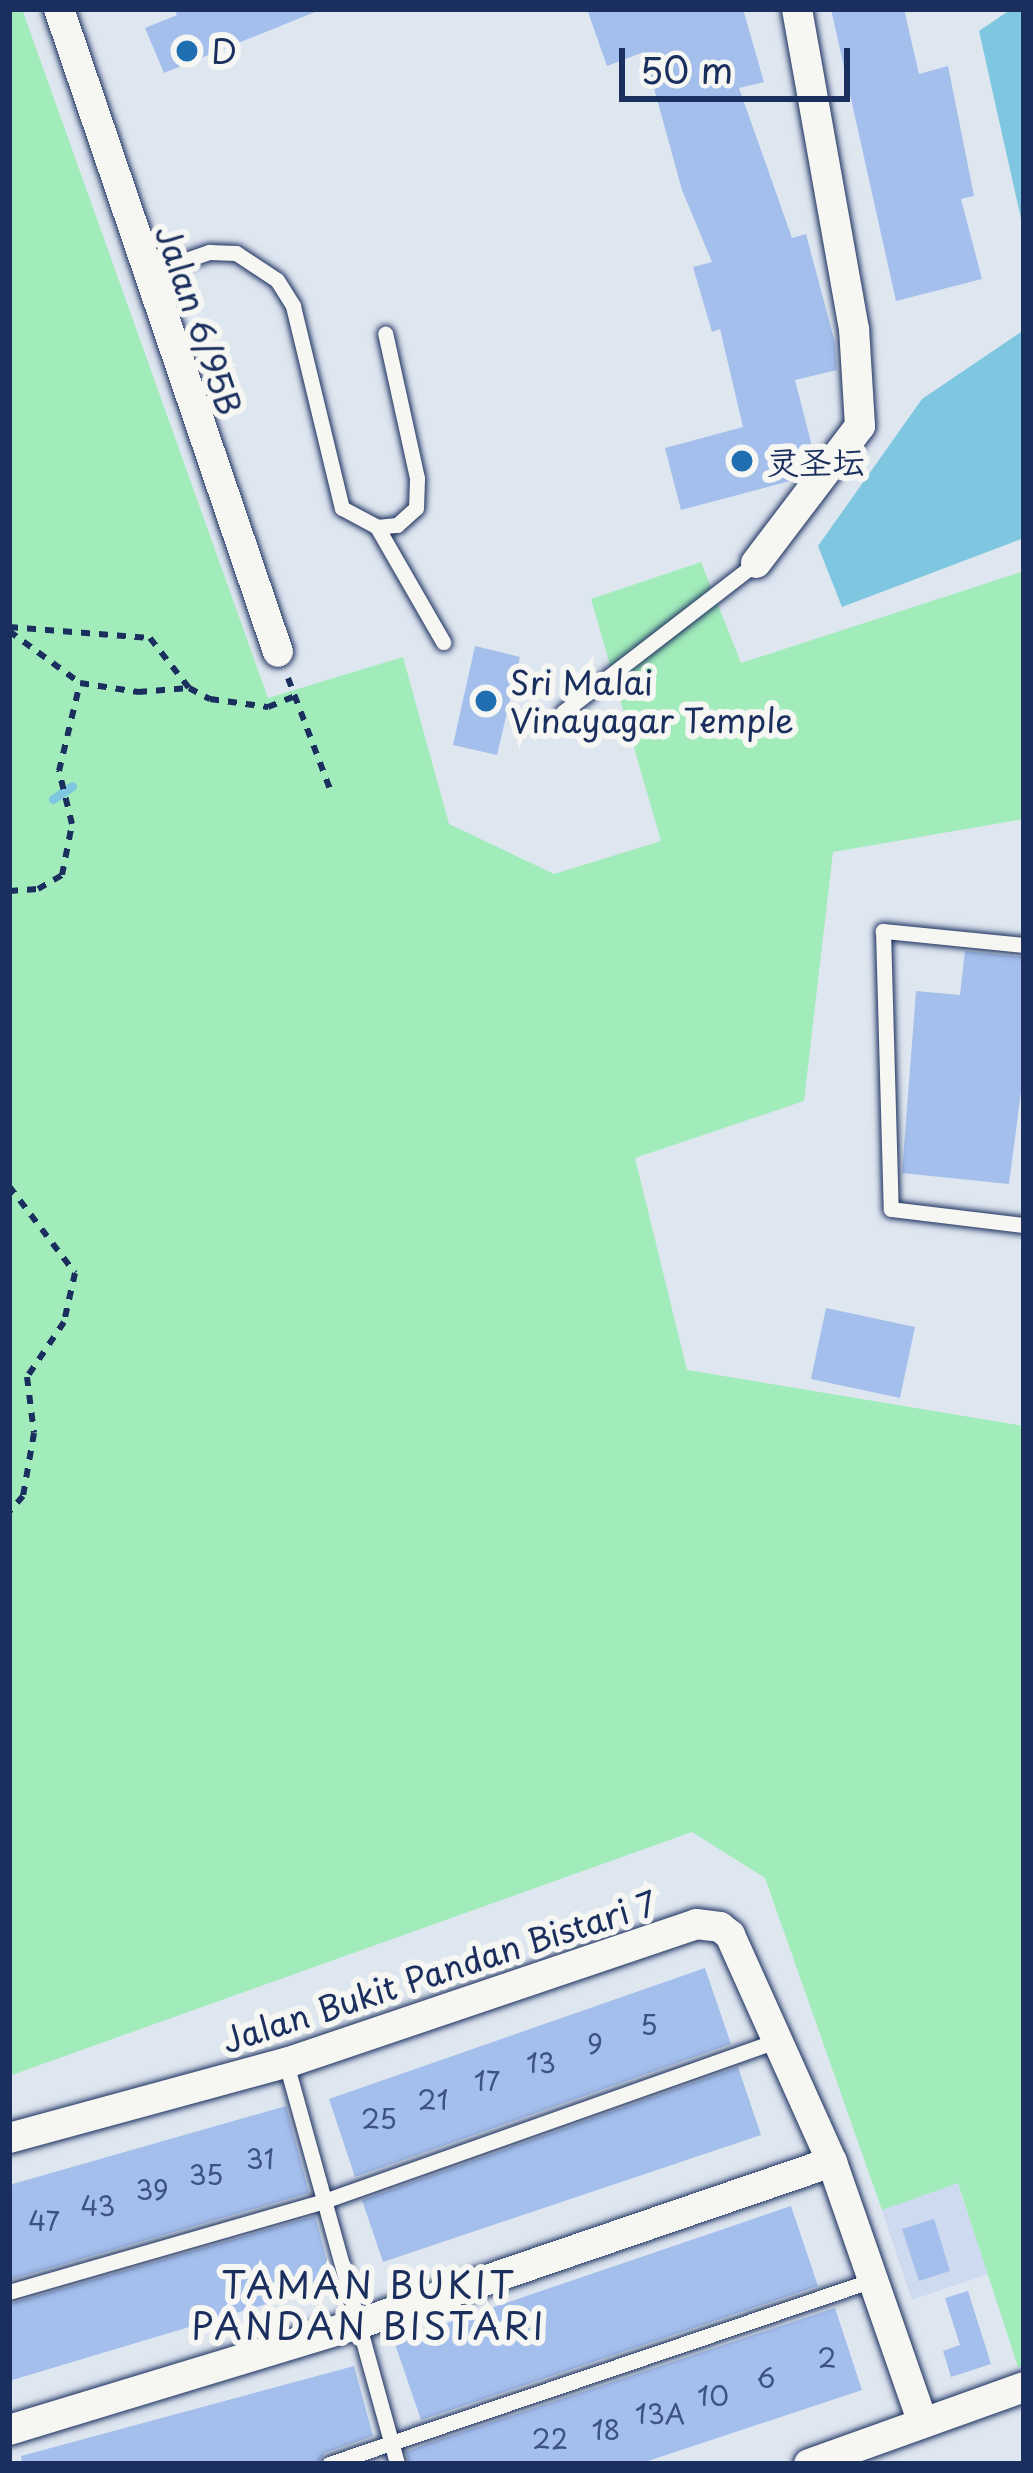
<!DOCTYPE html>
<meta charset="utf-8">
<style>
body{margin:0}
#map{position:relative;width:1033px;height:2473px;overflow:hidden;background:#dee6f0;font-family:"Playpen Sans","LXGW WenKai TC",sans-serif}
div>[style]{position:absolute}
.built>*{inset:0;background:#cddaef}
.green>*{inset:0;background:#a2ecbb}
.water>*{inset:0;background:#7fc7e0}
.stream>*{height:9px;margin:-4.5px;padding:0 4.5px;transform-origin:4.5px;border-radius:4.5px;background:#7fc7e0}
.building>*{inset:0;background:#a5bfec}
.path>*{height:6px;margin-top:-3px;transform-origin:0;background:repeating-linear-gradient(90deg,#1b2f5e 0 9px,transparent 0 18px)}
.roads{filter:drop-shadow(0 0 3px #1b2f5e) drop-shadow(0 0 3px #1b2f5e)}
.service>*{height:15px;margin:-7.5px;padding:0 7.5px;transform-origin:7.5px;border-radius:7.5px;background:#f6f6f2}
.minor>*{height:30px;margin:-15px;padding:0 15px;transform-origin:15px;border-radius:15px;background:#f6f6f2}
.dots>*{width:33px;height:33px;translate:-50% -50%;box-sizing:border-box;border:6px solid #f6f6f2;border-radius:50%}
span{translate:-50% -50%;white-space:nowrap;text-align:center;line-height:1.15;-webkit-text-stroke:12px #f6f6f2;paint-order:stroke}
.number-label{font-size:27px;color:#3e5382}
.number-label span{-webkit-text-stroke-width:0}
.poi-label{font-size:33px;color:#1b2f5e}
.left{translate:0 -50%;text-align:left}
.street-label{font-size:33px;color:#1b2f5e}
.neighbourhood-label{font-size:36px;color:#1b2f5e;letter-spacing:3px}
.frame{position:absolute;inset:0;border:12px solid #1b2f5e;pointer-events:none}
.scale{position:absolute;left:619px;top:48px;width:231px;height:54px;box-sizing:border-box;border:6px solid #1b2f5e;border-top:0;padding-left:15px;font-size:36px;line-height:42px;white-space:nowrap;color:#1b2f5e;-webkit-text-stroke:9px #f6f6f2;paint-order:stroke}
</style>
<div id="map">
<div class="built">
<i style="clip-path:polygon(957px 2182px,988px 2274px,912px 2300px,882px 2210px)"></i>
</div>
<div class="green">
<i style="clip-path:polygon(9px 9px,22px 9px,268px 698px,403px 657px,449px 824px,554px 874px,661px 841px,591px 599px,701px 562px,741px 663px,1024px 571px,1024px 819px,833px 852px,804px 1101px,635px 1158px,687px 1370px,1024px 1426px,1024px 2365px,1018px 2367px,958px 2183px,882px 2210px,765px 1878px,692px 1832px,9px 2076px)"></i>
</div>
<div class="water">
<i style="clip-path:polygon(1007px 12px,1024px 12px,1024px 232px,979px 31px)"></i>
<i style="clip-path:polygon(1024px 330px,1024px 538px,842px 607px,818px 546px,922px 399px)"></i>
</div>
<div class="stream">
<i style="left:53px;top:799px;width:23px;rotate:-34deg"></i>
</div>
<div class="building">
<i style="clip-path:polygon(174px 9px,320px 9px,320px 10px,164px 73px,145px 28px,177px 15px)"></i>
<i style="clip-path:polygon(587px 9px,743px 9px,764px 82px,739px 88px,792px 238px,806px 234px,835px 343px,837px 370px,795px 380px,814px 454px,794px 480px,681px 510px,665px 448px,743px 427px,720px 329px,712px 332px,693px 267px,712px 262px,682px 190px,644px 52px,607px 66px)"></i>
<i style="clip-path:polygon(831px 9px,904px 9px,919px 74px,948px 66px,974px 196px,961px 199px,982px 279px,896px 301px)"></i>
<i style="clip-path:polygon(475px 646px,520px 657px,497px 755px,453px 745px)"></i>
<i style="clip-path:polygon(965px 951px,1024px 957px,1024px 1069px,1009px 1184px,902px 1173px,916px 991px,960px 995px)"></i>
<i style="clip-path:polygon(826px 1308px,915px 1327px,900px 1398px,811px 1379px)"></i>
<i style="clip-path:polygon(705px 1968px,731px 2044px,355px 2177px,329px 2099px)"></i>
<i style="clip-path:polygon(738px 2067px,761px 2135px,383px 2262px,362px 2200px)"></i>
<i style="clip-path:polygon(286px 2106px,309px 2193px,9px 2280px,9px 2185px)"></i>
<i style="clip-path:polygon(791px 2206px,818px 2286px,421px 2420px,394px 2341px)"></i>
<i style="clip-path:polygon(315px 2216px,333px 2284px,9px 2381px,9px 2304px)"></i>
<i style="clip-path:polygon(934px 2219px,950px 2271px,919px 2281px,902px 2229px)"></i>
<i style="clip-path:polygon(968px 2291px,991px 2364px,951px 2377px,943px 2351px,960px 2345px,945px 2298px)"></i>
<i style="clip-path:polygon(835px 2308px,862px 2390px,639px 2464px,409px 2464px,406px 2452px,429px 2443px)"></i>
<i style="clip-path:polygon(354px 2366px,373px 2436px,325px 2453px,317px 2464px,22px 2464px,21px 2456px)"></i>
</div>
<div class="path">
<i style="left:9px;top:627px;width:141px;rotate:4.5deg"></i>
<i style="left:150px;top:638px;width:63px;rotate:52deg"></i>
<i style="left:189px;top:688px;width:24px;rotate:28deg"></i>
<i style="left:210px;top:699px;width:59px;rotate:7.9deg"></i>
<i style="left:268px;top:707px;width:29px;rotate:-22deg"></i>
<i style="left:9px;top:631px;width:88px;rotate:36.2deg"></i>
<i style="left:80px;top:683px;width:59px;rotate:8.8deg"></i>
<i style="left:138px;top:692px;width:51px;rotate:-4.5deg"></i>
<i style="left:288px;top:678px;width:122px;rotate:69.3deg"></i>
<i style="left:9px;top:891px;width:29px;rotate:-4deg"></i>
<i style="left:38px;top:889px;width:28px;rotate:-30deg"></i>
<i style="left:62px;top:875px;width:52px;rotate:-78.9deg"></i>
<i style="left:72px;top:824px;width:55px;rotate:-103.8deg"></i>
<i style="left:59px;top:771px;width:90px;rotate:-76.6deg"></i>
<i style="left:9px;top:1186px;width:109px;rotate:52.8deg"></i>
<i style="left:75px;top:1273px;width:50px;rotate:102.7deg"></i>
<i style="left:64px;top:1322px;width:66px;rotate:123.9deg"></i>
<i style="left:27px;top:1377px;width:56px;rotate:82.9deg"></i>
<i style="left:34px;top:1433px;width:64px;rotate:99.9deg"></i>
<i style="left:23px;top:1496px;width:21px;rotate:131deg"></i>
</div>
<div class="roads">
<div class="service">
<i style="left:148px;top:273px;width:65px;rotate:-19deg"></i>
<i style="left:209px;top:252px;width:27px;rotate:2deg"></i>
<i style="left:236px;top:253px;width:49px;rotate:33.4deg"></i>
<i style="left:277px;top:280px;width:31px;rotate:58deg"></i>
<i style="left:293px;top:306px;width:208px;rotate:76.4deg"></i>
<i style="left:342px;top:508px;width:40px;rotate:28deg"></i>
<i style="left:377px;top:527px;width:20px;rotate:-6deg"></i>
<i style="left:397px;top:525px;width:25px;rotate:-42deg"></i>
<i style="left:416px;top:508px;width:30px;rotate:-88deg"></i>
<i style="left:417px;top:478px;width:148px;rotate:-102.4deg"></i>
<i style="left:377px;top:527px;width:133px;rotate:60.1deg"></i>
<i style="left:563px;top:712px;width:244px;rotate:-37.7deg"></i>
<i style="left:1024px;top:945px;width:142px;rotate:-174.3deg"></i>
<i style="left:883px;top:931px;width:278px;rotate:88.4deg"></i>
<i style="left:891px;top:1209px;width:134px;rotate:6.9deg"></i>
<i style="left:286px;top:2063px;width:416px;rotate:74.5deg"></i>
<i style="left:9px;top:2292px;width:328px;rotate:-16.1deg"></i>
<i style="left:324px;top:2201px;width:482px;rotate:-19.5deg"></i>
<i style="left:329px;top:2464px;width:574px;rotate:-18.69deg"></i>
</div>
<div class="minor">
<i style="left:59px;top:9px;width:679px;rotate:71.19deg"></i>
<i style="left:756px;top:563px;width:172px;rotate:-52.8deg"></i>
<i style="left:860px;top:426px;width:97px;rotate:-93.5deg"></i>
<i style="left:854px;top:329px;width:325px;rotate:-100.1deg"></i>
<i style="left:9px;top:2138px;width:287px;rotate:-15.2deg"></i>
<i style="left:286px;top:2063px;width:433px;rotate:-18.7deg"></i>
<i style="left:696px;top:1924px;width:24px;rotate:7deg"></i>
<i style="left:720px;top:1927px;width:13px;rotate:39deg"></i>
<i style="left:730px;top:1935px;width:249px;rotate:65.8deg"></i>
<i style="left:832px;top:2162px;width:276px;rotate:70.8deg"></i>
<i style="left:9px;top:2430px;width:365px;rotate:-16.9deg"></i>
<i style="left:358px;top:2324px;width:501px;rotate:-18.87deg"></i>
<i style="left:809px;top:2464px;width:228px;rotate:-19.7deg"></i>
</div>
</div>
<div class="dots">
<i style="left:187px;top:51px;background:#1f6fb2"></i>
<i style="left:742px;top:461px;background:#1f6fb2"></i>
<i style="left:486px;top:701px;background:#1f6fb2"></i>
</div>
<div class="number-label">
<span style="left:649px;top:2024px">5</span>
<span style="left:595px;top:2043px">9</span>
<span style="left:541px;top:2062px">13</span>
<span style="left:487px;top:2080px">17</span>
<span style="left:433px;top:2099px">21</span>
<span style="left:379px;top:2118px">25</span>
<span style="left:260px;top:2158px">31</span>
<span style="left:206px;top:2174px">35</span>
<span style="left:152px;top:2189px">39</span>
<span style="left:98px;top:2205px">43</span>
<span style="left:44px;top:2220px">47</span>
<span style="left:827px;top:2357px">2</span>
<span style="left:766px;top:2377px">6</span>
<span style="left:713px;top:2395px">10</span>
<span style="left:660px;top:2413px">13A</span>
<span style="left:606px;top:2429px">18</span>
<span style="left:550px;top:2438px">22</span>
</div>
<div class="poi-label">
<span class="left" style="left:211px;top:51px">D</span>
<span class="left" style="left:766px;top:461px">灵圣坛</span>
<span class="left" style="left:510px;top:701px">Sri Malai<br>Vinayagar Temple</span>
</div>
<div class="street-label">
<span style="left:199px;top:320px;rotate:71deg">Jalan 6/95B</span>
<span style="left:439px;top:1971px;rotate:-18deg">Jalan Bukit Pandan Bistari 7</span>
</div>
<div class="neighbourhood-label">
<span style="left:369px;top:2305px">TAMAN BUKIT<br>PANDAN BISTARI</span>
</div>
<div class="frame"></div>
<div class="scale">50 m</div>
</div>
